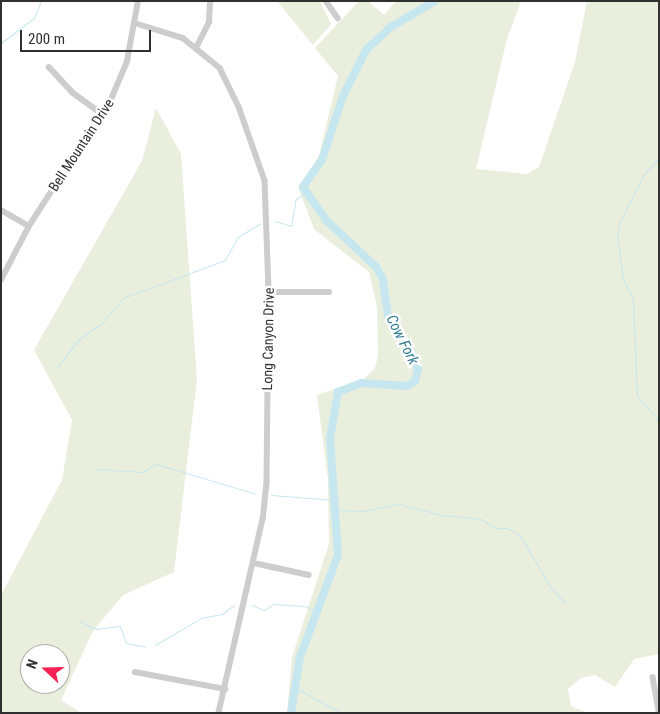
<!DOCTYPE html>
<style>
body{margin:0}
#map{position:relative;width:660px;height:714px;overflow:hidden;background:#fff;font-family:"Roboto Condensed",sans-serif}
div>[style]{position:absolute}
.green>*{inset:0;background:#e9eedd}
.stream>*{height:1px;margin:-0.5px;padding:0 0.5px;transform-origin:0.5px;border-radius:0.5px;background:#c7e7f0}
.river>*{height:8px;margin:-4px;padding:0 4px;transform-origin:4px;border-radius:4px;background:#c7e7f0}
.minor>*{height:5.5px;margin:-2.75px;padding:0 2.75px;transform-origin:2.75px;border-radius:2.75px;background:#cdcdcd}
span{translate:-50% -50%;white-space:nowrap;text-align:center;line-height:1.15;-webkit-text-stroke:5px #fff;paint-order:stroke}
.street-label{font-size:14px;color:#303030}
.water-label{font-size:15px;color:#337e94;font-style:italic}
.frame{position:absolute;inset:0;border:2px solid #303030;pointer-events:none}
.north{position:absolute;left:20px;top:644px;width:50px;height:50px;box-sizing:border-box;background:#fff;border:1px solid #acacac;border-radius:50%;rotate:291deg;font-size:14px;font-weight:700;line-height:20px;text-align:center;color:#303030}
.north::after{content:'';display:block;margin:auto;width:18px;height:22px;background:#f72354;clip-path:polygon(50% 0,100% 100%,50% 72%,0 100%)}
.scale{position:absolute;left:20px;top:30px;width:131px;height:22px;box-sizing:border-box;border:2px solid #303030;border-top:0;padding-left:6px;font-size:15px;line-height:18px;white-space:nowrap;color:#303030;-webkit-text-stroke:4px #fff;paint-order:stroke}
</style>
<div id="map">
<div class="green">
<i style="clip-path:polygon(277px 1px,320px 1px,331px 24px,313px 45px)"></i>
<i style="clip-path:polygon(359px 1px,368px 1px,384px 15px,396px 1px,521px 1px,507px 39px,476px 169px,527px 174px,539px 167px,575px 62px,587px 1px,659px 1px,659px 654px,634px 659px,615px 687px,595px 675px,581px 678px,568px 689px,571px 706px,588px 713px,287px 713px,292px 657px,329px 544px,328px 479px,317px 395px,364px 379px,375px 368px,378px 356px,377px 307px,369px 272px,314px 229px,298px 187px,319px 156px,338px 76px,315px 48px)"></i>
<i style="clip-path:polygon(evenodd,156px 108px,181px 154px,197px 379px,174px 572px,123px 595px,93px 631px,61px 700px,81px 713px,1px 713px,1px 595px,62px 480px,72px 420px,34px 350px,142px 161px,156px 108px,30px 654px,60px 654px,60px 684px,30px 684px,30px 654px)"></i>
</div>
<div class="stream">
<i style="left:1px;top:43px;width:41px;rotate:-37.1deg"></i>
<i style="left:34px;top:18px;width:18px;rotate:-68deg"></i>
<i style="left:275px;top:221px;width:17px;rotate:17deg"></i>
<i style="left:291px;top:226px;width:27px;rotate:-80deg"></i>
<i style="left:296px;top:199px;width:11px;rotate:-34deg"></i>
<i style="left:57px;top:368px;width:34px;rotate:-53deg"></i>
<i style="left:77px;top:341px;width:32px;rotate:-36deg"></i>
<i style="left:103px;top:322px;width:31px;rotate:-50deg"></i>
<i style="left:123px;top:298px;width:109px;rotate:-20.4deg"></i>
<i style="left:225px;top:260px;width:26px;rotate:-61deg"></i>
<i style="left:238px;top:237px;width:26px;rotate:-32deg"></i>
<i style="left:658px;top:420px;width:32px;rotate:-131deg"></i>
<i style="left:637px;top:396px;width:96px;rotate:-92.4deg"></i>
<i style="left:633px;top:300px;width:23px;rotate:-115deg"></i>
<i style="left:623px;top:279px;width:44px;rotate:-97.8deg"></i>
<i style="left:617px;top:235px;width:14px;rotate:-78deg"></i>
<i style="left:620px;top:221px;width:53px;rotate:-62.9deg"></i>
<i style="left:644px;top:174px;width:22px;rotate:-47deg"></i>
<i style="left:97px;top:469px;width:45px;rotate:3.8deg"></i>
<i style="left:142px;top:472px;width:16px;rotate:-30deg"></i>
<i style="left:156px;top:464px;width:104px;rotate:16.7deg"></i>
<i style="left:271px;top:495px;width:65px;rotate:4.4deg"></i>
<i style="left:336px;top:510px;width:27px;rotate:2deg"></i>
<i style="left:363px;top:511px;width:38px;rotate:-11deg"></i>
<i style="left:400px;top:504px;width:43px;rotate:14.7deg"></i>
<i style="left:442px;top:515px;width:39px;rotate:6deg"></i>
<i style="left:481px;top:519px;width:17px;rotate:33deg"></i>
<i style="left:495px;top:528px;width:12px"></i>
<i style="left:507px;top:528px;width:15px;rotate:28deg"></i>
<i style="left:520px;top:535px;width:61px;rotate:59.7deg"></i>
<i style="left:551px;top:588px;width:21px;rotate:47deg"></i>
<i style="left:252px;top:605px;width:13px;rotate:23deg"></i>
<i style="left:264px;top:610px;width:12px;rotate:-31deg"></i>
<i style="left:274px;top:604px;width:32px;rotate:4deg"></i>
<i style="left:306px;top:606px;width:14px;rotate:34deg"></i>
<i style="left:79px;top:621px;width:19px;rotate:25deg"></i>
<i style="left:96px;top:629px;width:24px;rotate:-7deg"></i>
<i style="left:120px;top:626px;width:18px;rotate:71deg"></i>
<i style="left:126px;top:643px;width:20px;rotate:11deg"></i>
<i style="left:155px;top:645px;width:53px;rotate:-30.4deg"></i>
<i style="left:201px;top:618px;width:21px;rotate:-11deg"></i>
<i style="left:222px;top:614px;width:15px;rotate:-37deg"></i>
<i style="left:294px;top:687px;width:54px;rotate:29deg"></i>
</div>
<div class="river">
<i style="left:291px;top:713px;width:57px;rotate:-80.9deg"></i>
<i style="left:300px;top:657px;width:109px;rotate:-69.6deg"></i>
<i style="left:338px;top:555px;width:117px;rotate:-93.9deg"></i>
<i style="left:330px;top:438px;width:47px;rotate:-80.1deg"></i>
<i style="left:338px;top:392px;width:25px;rotate:-21deg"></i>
<i style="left:361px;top:383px;width:46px;rotate:3.7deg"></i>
<i style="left:407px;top:386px;width:9px;rotate:-32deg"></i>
<i style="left:415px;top:381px;width:13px;rotate:-77deg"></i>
<i style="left:418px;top:368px;width:23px;rotate:-113deg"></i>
<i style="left:409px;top:347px;width:37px;rotate:-124deg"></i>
<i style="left:388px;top:316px;width:37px;rotate:-98deg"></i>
<i style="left:383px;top:279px;width:14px;rotate:-120deg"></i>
<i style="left:376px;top:267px;width:69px;rotate:-136.8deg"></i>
<i style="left:326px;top:220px;width:40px;rotate:-124.9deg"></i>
<i style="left:303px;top:187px;width:33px;rotate:-55deg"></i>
<i style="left:322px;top:160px;width:67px;rotate:-71.8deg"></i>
<i style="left:343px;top:96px;width:51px;rotate:-63.4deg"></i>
<i style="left:366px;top:50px;width:34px;rotate:-43deg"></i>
<i style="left:391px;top:27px;width:51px;rotate:-30.6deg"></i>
</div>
<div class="minor">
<i style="left:326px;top:1px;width:21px;rotate:55deg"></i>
<i style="left:135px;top:23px;width:50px;rotate:17.4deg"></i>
<i style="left:183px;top:38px;width:48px;rotate:39deg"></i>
<i style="left:220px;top:68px;width:43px;rotate:64deg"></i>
<i style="left:239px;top:107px;width:78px;rotate:70.6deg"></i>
<i style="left:265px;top:181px;width:111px;rotate:87.9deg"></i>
<i style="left:269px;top:292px;width:191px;rotate:90.6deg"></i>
<i style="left:267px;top:483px;width:36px;rotate:96deg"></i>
<i style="left:263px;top:519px;width:199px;rotate:102.8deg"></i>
<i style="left:197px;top:46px;width:27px;rotate:-63deg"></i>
<i style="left:209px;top:22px;width:21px;rotate:-87deg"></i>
<i style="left:49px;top:67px;width:34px;rotate:47deg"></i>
<i style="left:72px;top:92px;width:37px;rotate:36deg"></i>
<i style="left:1px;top:210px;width:32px;rotate:30deg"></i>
<i style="left:1px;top:280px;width:61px;rotate:-62.6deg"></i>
<i style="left:29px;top:226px;width:153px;rotate:-57.2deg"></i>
<i style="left:112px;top:97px;width:39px;rotate:-67deg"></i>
<i style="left:127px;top:61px;width:61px;rotate:-79.6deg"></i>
<i style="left:269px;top:292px;width:60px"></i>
<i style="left:254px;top:563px;width:56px;rotate:12.3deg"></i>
<i style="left:135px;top:672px;width:92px;rotate:10.7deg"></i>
<i style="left:653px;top:677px;width:35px;rotate:80deg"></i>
</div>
<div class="street-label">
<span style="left:81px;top:145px;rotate:-57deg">Bell Mountain Drive</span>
<span style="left:268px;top:339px;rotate:-89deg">Long Canyon Drive</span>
</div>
<div class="water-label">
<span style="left:402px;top:340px;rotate:63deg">Cow Fork</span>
</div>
<div class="frame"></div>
<div class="north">N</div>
<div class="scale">200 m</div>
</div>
